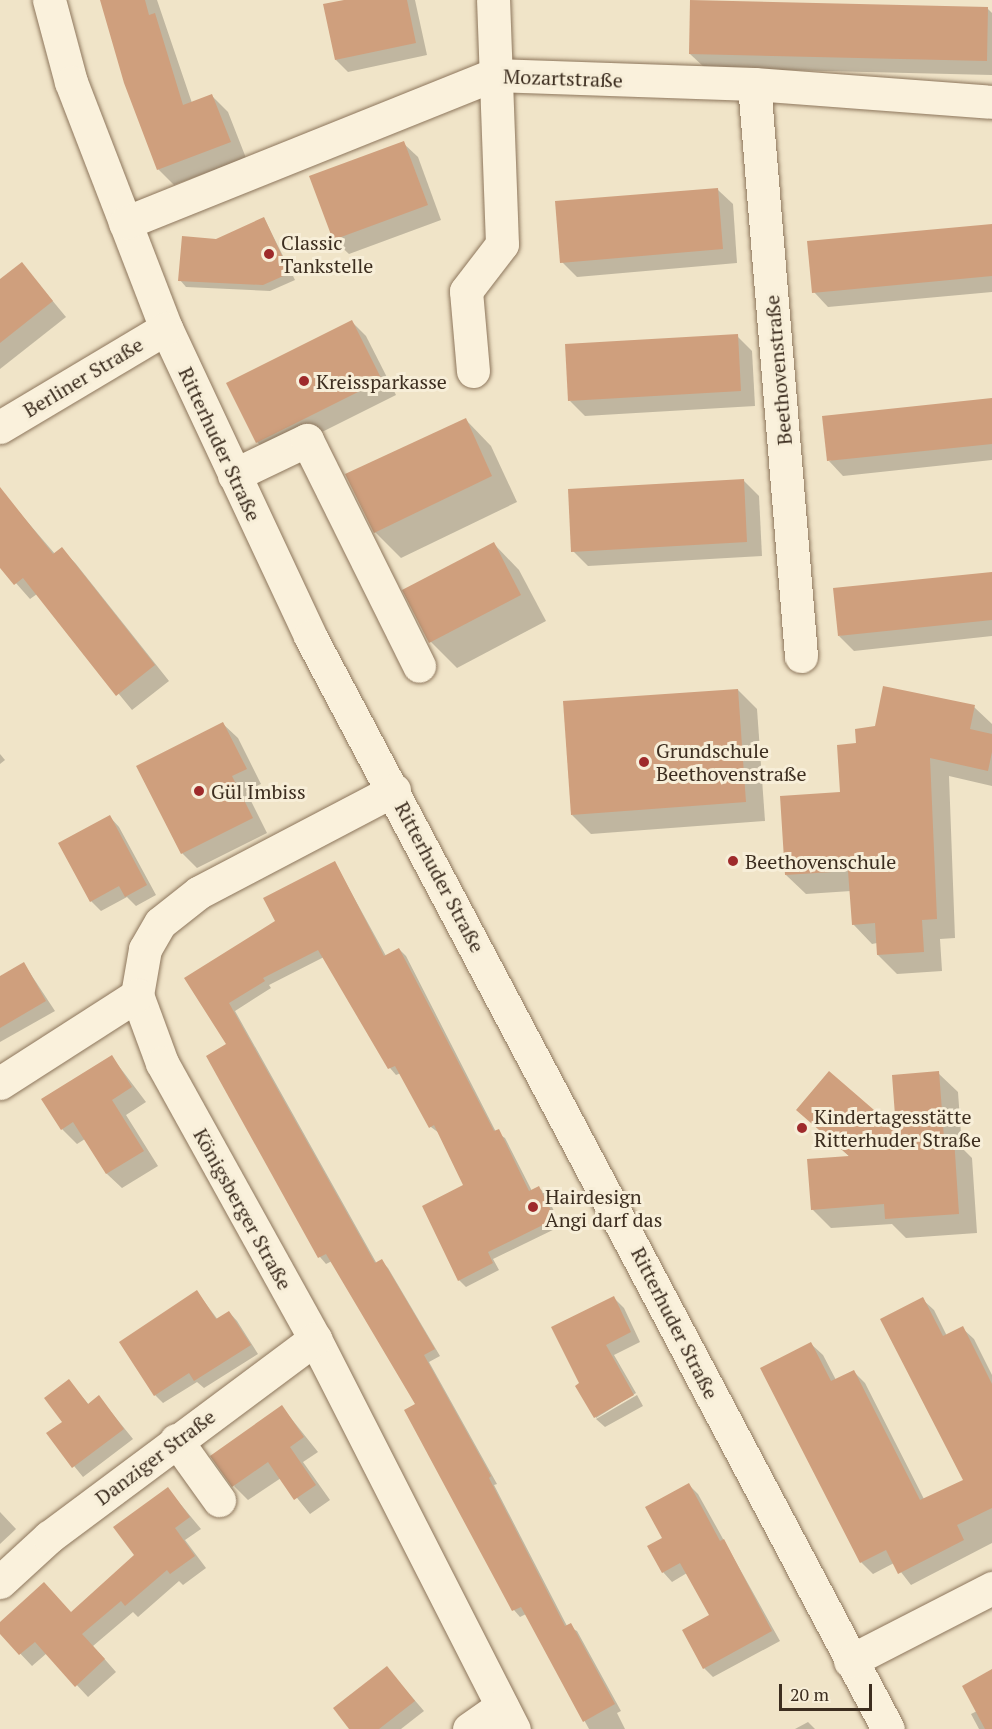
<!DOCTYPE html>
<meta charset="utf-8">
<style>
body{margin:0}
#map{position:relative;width:992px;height:1729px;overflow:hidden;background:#f0e4c8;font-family:"PT Serif",serif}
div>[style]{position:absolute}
.shadow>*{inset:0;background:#0003}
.building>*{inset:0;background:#cf9f7d}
.roads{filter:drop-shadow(0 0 2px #8d765c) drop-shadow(0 0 2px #8d765c)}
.minor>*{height:33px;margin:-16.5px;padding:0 16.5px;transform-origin:16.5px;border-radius:16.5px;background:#faf1dc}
.dots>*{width:16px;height:16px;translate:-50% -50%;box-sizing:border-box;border:3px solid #f7eed8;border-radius:50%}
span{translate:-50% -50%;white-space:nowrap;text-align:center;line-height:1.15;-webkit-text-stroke:6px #f7eed8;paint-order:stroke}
.street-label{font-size:20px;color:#3d2e20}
.poi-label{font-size:20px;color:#3d2e20}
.left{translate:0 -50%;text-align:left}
.scale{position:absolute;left:779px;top:1684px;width:93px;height:27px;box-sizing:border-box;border:3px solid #3d2e20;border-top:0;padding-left:8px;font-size:18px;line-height:21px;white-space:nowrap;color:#3d2e20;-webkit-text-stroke:4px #f7eed8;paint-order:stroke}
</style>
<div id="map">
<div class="shadow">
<i style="clip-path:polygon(103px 0,157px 0,192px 103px,212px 96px,228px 112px,246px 158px,174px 185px,158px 169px)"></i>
<i style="clip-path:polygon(351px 0,415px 0,427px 55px,348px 72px,336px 60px)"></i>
<i style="clip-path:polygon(987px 8px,992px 13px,992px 75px,705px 68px,690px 54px)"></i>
<i style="clip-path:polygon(403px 143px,418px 157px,441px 220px,349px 254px,334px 240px,311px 177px)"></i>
<i style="clip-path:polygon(718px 190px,733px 204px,737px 263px,577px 277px,562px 262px)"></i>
<i style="clip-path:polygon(264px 218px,295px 280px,270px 291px,186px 287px,180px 280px,216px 240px)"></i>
<i style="clip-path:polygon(992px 225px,992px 292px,828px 307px,814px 292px)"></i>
<i style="clip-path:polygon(22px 264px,66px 317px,0 369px,0 281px)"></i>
<i style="clip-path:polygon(351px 321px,366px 336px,396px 395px,272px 457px,257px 442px)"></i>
<i style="clip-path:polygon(737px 336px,752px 351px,755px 406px,585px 416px,570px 401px)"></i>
<i style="clip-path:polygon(992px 399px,992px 460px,843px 476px,829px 461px)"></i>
<i style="clip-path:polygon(466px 420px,491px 446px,517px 502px,401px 558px,375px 532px,347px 475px)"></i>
<i style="clip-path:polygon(744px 481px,759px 496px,762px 556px,588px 566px,573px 551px)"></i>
<i style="clip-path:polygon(1px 491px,55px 554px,62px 549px,76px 564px,169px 681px,132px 710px,37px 594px,30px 599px,0 565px)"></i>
<i style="clip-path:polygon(494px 544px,519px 570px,546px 621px,457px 668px,431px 642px,404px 591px)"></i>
<i style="clip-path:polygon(992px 573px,992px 636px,854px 651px,839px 636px)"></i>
<i style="clip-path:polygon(738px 690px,757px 709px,765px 821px,591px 834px,572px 815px)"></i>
<i style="clip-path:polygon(974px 707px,992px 724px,992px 786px,949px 776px,955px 938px,940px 939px,942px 971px,897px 974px,878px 955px,877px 943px,872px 944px,853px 924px,851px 891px,806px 894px,786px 875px,841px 793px,857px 745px)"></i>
<i style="clip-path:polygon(223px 724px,238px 738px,261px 784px,246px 791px,267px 833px,197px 868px,182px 853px,139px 766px)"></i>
<i style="clip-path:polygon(0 754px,5px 760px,0 764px)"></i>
<i style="clip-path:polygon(110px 817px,119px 827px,156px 895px,136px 906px,127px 897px,101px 911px,91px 901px)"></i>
<i style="clip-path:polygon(335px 863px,386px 956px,399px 949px,406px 956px,496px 1132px,505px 1138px,532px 1191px,539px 1188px,546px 1194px,561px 1226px,493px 1259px,499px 1270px,466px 1287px,459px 1280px,465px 1186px,439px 1133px,431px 1127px,401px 1073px,396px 1075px,390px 1068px,324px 957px,269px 985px,271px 988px,235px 1011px,377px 1264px,381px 1261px,388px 1268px,440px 1356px,429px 1362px,497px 1484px,494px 1485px,567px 1626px,577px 1631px,621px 1711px,617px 1713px,625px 1729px,589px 1729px,526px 1614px,520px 1617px,514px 1610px,417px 1404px,332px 1261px,326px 1264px,320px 1257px,208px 1057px,228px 1045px,186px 979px,277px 921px)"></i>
<i style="clip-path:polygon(24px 964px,55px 1011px,0 1042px,0 978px)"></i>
<i style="clip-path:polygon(112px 1057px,146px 1102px,126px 1115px,158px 1166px,122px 1188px,107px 1174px,85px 1139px,77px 1144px,62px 1129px)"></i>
<i style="clip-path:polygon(938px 1073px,958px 1092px,962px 1148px,972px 1158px,977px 1233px,906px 1238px,892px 1224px,831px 1228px,812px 1209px,850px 1157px,798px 1110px,898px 1133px)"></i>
<i style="clip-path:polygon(197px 1292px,218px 1320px,229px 1312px,237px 1321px,258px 1354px,204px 1388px,197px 1382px,163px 1403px,155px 1395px)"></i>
<i style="clip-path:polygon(614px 1298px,624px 1308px,640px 1342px,614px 1355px,636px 1393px,596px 1418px,581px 1384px)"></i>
<i style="clip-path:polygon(922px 1299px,934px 1310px,947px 1336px,962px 1328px,974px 1339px,992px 1375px,992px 1543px,911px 1585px,894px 1563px,873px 1574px,861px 1562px,811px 1344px,823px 1355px,836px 1380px,853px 1371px,865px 1383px,924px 1499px,965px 1481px)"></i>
<i style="clip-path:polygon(69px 1381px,89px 1405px,99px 1397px,133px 1439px,83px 1477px,48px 1434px,64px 1422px)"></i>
<i style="clip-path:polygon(637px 1395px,643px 1406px,605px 1427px,596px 1419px)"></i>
<i style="clip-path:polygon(282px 1407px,318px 1452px,303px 1462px,330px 1500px,310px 1514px,281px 1478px,248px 1500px,234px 1486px)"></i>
<i style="clip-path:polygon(689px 1485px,698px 1494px,780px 1641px,713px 1677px,704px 1668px,711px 1616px,687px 1573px,672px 1582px,663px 1572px,664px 1539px)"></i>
<i style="clip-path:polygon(168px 1489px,201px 1529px,185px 1540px,206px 1568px,183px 1585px,179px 1581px,138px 1617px,133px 1612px,93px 1646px,116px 1672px,88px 1697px,47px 1653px,32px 1666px,0 1632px,0 1624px,72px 1613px,136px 1556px)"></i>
<i style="clip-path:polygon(0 1512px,16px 1529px,0 1544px)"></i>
<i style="clip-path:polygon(387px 1668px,424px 1711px,401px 1729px,351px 1729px)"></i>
<i style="clip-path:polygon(992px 1671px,992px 1729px,979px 1729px,971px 1714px,977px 1711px)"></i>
<i style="clip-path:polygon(808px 1722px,815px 1729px,795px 1729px)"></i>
</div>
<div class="building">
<i style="clip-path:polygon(100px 0,145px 0,149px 15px,155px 13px,183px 105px,212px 94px,231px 142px,157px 170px,124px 83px)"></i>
<i style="clip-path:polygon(344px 0,407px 0,416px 43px,335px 60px,323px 4px)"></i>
<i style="clip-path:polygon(690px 0,988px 7px,987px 61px,689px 54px)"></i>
<i style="clip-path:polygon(404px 141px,428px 205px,333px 240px,309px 176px)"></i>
<i style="clip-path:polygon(718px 188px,723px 249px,560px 263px,555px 201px)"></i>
<i style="clip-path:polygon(264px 217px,290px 273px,263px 285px,178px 281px,182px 236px,216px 239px)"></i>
<i style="clip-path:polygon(992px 224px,992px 276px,812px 293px,807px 241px)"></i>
<i style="clip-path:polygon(22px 262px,53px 301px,0 343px,0 279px)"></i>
<i style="clip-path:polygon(352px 320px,382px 380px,256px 443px,226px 383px)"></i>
<i style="clip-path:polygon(738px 334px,741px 391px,568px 401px,565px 344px)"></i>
<i style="clip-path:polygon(992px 398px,992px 444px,827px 461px,822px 416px)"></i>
<i style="clip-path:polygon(466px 418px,492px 476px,374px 533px,345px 474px)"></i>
<i style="clip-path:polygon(744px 479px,747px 542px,571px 552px,568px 489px)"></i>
<i style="clip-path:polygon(0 487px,53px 554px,62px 547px,155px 665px,116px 696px,23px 578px,14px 585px,0 568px)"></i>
<i style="clip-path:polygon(494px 542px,521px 595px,429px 643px,402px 590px)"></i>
<i style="clip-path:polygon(992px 572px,992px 620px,838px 636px,833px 588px)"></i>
<i style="clip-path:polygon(883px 686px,975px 705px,970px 729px,992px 734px,992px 752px,988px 771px,930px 758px,937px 919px,922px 920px,924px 952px,877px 955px,875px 923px,852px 925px,848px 871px,785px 875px,780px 796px,840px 792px,837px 745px,856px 743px,855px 729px,875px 726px)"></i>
<i style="clip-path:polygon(738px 689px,746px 802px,571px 815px,563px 701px)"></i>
<i style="clip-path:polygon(223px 722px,247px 769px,232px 776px,253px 818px,181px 854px,136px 766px)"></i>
<i style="clip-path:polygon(110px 815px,147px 885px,125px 897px,119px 886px,90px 902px,58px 843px)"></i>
<i style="clip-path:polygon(335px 861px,384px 956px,399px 948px,494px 1131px,499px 1129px,529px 1191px,539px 1186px,555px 1219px,488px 1252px,493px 1263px,458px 1281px,422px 1206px,463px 1185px,434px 1125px,429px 1128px,395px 1066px,388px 1069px,318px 950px,263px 978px,265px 981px,229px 1003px,375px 1263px,382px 1259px,435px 1349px,424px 1355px,491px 1476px,489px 1478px,565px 1626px,571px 1623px,615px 1704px,583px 1722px,521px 1607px,512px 1611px,404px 1410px,415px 1404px,326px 1254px,318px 1258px,206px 1056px,226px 1044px,184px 978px,275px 921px,263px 898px)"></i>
<i style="clip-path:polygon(24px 962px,46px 1001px,0 1028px,0 976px)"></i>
<i style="clip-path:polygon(112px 1055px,132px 1087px,112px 1100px,144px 1151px,106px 1174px,73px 1122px,61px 1130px,41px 1099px)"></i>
<i style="clip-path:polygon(829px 1071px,896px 1129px,892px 1075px,939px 1071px,944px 1138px,954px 1138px,959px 1214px,885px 1219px,884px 1204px,811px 1210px,807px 1159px,849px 1156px,796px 1110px)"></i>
<i style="clip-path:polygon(197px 1290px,216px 1319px,229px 1311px,251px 1345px,194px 1381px,189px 1373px,154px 1396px,119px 1342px)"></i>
<i style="clip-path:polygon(614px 1296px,631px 1332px,606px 1345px,634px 1395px,594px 1418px,575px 1386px,579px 1383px,551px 1327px)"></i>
<i style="clip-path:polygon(923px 1297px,943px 1336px,963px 1326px,992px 1384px,992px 1508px,957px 1525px,964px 1540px,898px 1574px,886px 1550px,860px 1563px,760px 1368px,811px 1342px,831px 1381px,854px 1370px,920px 1500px,963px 1480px,880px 1319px)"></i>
<i style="clip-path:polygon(69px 1379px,88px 1404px,99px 1395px,124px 1429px,72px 1468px,46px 1433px,62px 1422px,44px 1398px)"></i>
<i style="clip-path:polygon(282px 1405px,304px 1437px,290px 1447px,316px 1485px,294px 1500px,268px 1462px,232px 1487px,210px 1456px)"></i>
<i style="clip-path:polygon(689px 1483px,720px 1541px,724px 1539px,772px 1631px,703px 1669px,682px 1630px,709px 1615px,680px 1563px,662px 1573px,647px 1546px,662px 1538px,645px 1507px)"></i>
<i style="clip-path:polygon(168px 1487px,190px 1517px,175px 1528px,195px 1556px,170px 1574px,167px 1570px,125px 1606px,121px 1601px,82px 1634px,105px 1659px,75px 1687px,35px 1642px,19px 1655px,0 1634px,0 1622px,44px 1582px,71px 1612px,134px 1555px,113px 1527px)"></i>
<i style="clip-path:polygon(387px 1666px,415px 1701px,379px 1729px,349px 1729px,333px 1708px)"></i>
<i style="clip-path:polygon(992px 1669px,992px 1729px,985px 1729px,962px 1686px)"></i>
</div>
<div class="roads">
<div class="minor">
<i style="left:49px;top:0;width:85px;rotate:75deg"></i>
<i style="left:71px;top:82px;width:264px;rotate:68.9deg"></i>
<i style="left:166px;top:328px;width:340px;rotate:64.9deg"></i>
<i style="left:310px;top:636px;width:1236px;rotate:62.13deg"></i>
<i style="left:754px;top:84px;width:574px;rotate:85.3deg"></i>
<i style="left:125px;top:223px;width:398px;rotate:-21.9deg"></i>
<i style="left:494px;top:75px;width:260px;rotate:2deg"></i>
<i style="left:754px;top:84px;width:239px;rotate:4.3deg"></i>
<i style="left:473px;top:371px;width:80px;rotate:-95deg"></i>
<i style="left:466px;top:291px;width:59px;rotate:-52.5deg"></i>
<i style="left:502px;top:244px;width:244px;rotate:-92.1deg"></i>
<i style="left:0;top:427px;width:193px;rotate:-30.8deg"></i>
<i style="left:234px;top:475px;width:81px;rotate:-25.6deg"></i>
<i style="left:307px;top:440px;width:252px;rotate:63.6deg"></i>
<i style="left:394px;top:790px;width:221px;rotate:152.3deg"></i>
<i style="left:198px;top:893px;width:48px;rotate:141.7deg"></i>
<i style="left:160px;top:923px;width:30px;rotate:120deg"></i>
<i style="left:145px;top:949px;width:47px;rotate:99.9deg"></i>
<i style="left:137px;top:995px;width:72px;rotate:69.8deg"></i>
<i style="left:162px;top:1063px;width:316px;rotate:61deg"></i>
<i style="left:315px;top:1339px;width:438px;rotate:63deg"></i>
<i style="left:0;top:1083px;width:163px;rotate:-32.7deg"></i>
<i style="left:176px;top:1440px;width:74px;rotate:54.4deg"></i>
<i style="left:0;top:1582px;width:67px;rotate:-42.6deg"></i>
<i style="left:49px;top:1537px;width:332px;rotate:-36.7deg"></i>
<i style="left:850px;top:1661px;width:160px;rotate:-27.2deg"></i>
<i style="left:469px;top:1729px;width:40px;rotate:-34.9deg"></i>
</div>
</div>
<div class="dots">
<i style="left:269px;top:254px;background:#9e2a2b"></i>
<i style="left:304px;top:381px;background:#9e2a2b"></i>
<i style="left:644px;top:762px;background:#9e2a2b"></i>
<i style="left:199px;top:791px;background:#9e2a2b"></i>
<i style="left:733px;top:861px;background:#9e2a2b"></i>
<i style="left:802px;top:1128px;background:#9e2a2b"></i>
<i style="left:533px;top:1207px;background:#9e2a2b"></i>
</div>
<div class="street-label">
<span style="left:563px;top:78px;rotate:2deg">Mozartstraße</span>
<span style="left:778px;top:370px;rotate:-95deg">Beethovenstraße</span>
<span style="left:83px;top:377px;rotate:-31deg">Berliner Straße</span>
<span style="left:220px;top:444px;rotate:65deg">Ritterhuder Straße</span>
<span style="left:440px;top:877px;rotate:62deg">Ritterhuder Straße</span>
<span style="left:243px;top:1209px;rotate:61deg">Königsberger Straße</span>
<span style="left:675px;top:1323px;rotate:63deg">Ritterhuder Straße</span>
<span style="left:155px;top:1457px;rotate:-37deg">Danziger Straße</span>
</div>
<div class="poi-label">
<span class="left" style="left:281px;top:254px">Classic<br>Tankstelle</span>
<span class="left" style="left:316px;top:381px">Kreissparkasse</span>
<span class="left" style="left:656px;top:762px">Grundschule<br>Beethovenstraße</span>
<span class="left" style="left:211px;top:791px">Gül Imbiss</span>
<span class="left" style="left:745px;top:861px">Beethovenschule</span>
<span class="left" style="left:814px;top:1128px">Kindertagesstätte<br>Ritterhuder Straße</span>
<span class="left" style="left:545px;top:1208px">Hairdesign<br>Angi darf das</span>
</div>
<div class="scale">20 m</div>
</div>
